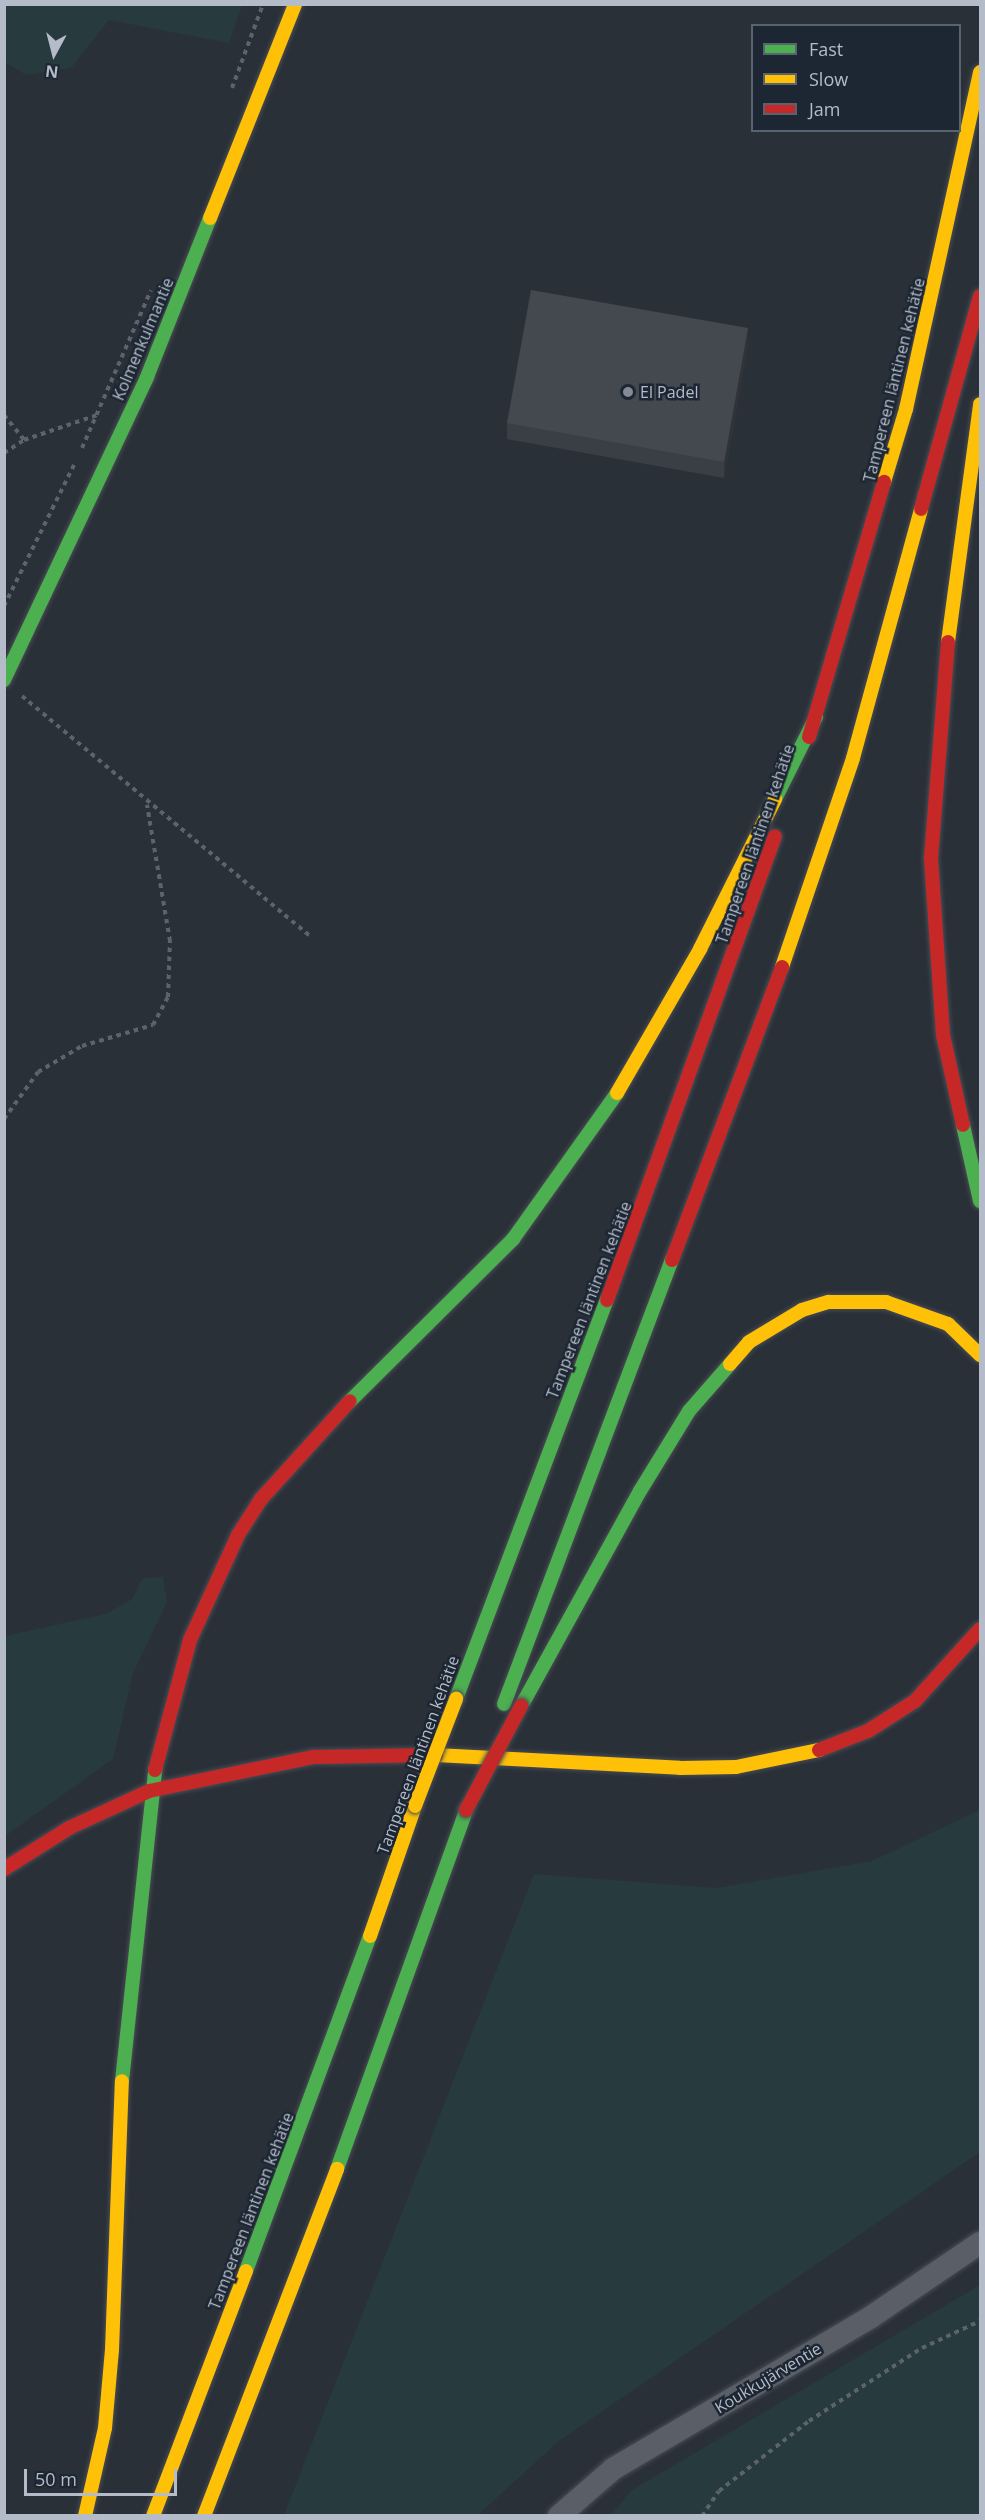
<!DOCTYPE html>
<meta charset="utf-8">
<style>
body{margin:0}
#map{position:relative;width:985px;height:2520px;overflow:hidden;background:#2a3038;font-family:"Open Sans",sans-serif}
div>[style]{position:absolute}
.green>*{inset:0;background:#273a3e}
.path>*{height:4px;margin-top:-2px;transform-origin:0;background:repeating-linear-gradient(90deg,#5d636a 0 4.5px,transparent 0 9px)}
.roads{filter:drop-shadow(0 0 2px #484c53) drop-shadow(0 0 2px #484c53)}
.street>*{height:22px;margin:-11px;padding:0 11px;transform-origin:11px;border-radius:11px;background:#5a5e66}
.fast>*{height:14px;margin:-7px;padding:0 7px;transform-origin:7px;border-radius:7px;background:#4caf50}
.slow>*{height:14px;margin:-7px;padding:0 7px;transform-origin:7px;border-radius:7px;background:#ffc107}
.jam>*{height:14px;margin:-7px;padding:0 7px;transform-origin:7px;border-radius:7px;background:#c62828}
.bridges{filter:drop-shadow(0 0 2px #474c53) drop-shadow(0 0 2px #474c53)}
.slow-bridge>*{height:14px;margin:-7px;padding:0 7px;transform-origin:7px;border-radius:7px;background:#ffc107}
.jam-bridge>*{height:14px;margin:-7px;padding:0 7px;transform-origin:7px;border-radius:7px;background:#c62828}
.wall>*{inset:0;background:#3a3f45}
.shaded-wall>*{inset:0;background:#303338}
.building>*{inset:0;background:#444950}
.dots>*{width:16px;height:16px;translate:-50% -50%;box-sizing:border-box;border:3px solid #1d2633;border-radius:50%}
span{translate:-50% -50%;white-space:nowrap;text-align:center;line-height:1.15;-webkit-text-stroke:5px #1d2633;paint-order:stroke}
.street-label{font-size:16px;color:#b4bcc9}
.poi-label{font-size:16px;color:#b4bcc9}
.left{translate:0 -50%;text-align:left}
.frame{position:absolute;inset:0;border:6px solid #b4bcc9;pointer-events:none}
.legend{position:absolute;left:751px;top:24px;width:210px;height:108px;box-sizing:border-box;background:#1d2633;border:2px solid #59626f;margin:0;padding:8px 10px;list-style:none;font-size:18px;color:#b4bcc9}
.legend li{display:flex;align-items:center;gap:12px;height:30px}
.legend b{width:30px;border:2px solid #59626f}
.north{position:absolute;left:24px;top:24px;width:60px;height:60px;-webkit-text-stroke:4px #1d2633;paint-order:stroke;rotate:187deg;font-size:16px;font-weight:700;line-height:24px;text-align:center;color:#b4bcc9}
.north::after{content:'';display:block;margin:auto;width:21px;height:27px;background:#b4bcc9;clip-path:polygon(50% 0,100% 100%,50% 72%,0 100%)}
.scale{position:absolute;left:24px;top:2469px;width:153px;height:27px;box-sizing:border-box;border:3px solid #b4bcc9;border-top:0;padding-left:8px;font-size:18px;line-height:21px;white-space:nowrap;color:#b4bcc9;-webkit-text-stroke:4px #1d2633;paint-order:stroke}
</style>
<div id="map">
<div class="green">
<i style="clip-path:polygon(4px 5px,5px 4px,242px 5px,229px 43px,109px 20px,71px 68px,26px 75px,5px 62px)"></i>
<i style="clip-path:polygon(163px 1577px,167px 1602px,133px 1673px,113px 1759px,5px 1836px,5px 1636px,106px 1614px,132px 1599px,143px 1578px)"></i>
<i style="clip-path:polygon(980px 1810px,980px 2152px,559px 2441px,478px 2515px,284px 2515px,534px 1874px,717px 1888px,872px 1861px)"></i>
<i style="clip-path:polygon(980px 2285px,980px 2515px,611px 2515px,632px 2490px)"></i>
</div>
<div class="path">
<i style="left:232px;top:88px;width:90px;rotate:-69.7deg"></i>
<i style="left:4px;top:415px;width:32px;rotate:51deg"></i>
<i style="left:82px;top:448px;width:172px;rotate:-66.4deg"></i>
<i style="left:4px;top:453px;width:24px;rotate:-33deg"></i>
<i style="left:24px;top:440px;width:77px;rotate:-18.9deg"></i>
<i style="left:4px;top:606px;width:160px;rotate:-63.6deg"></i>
<i style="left:22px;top:696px;width:376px;rotate:39.8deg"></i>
<i style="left:4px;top:1119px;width:58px;rotate:-54.1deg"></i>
<i style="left:38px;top:1072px;width:51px;rotate:-30.6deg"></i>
<i style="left:82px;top:1046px;width:74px;rotate:-16.5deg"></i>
<i style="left:153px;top:1025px;width:32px;rotate:-62deg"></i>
<i style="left:168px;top:997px;width:56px;rotate:-88deg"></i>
<i style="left:170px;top:941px;width:138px;rotate:-99.6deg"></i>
<i style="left:702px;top:2516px;width:30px;rotate:-56deg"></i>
<i style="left:719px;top:2491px;width:114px;rotate:-37.9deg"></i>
<i style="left:809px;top:2421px;width:135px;rotate:-32.9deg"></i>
<i style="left:922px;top:2348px;width:64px;rotate:-25deg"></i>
</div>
<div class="roads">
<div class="street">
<i style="left:559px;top:2516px;width:72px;rotate:-41deg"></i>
<i style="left:613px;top:2469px;width:299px;rotate:-30.5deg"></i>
<i style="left:871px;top:2317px;width:132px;rotate:-34.2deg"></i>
</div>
<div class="fast">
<i style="left:4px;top:680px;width:335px;rotate:-64.7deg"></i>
<i style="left:147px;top:377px;width:171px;rotate:-68.4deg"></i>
<i style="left:775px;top:799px;width:92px;rotate:-63.4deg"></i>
<i style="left:963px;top:1125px;width:78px;rotate:77.4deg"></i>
<i style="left:350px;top:1401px;width:230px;rotate:-44.8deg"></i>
<i style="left:513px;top:1239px;width:179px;rotate:-54.5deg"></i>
<i style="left:456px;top:1699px;width:427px;rotate:-69.3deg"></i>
<i style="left:524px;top:1701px;width:240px;rotate:-61.1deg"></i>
<i style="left:640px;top:1491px;width:94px;rotate:-58.5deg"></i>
<i style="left:689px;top:1411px;width:62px;rotate:-48.9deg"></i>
<i style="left:504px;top:1704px;width:475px;rotate:-69.3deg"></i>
<i style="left:122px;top:2081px;width:313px;rotate:-83.9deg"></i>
<i style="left:337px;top:2169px;width:381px;rotate:-70.2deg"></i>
<i style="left:246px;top:2271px;width:357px;rotate:-69.7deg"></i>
</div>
<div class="slow">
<i style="left:210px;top:218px;width:230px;rotate:-68.3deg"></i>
<i style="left:884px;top:482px;width:76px;rotate:-73.2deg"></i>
<i style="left:906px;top:409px;width:345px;rotate:-77.6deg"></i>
<i style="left:948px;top:642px;width:240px;rotate:-82.3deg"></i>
<i style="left:782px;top:967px;width:221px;rotate:-71.2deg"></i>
<i style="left:853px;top:758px;width:258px;rotate:-74.7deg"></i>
<i style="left:617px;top:1093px;width:166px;rotate:-60deg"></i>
<i style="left:700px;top:949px;width:168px;rotate:-63.4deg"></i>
<i style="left:730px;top:1364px;width:29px;rotate:-49deg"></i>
<i style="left:749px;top:1342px;width:62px;rotate:-31.1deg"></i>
<i style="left:802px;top:1310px;width:28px;rotate:-17deg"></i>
<i style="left:829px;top:1302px;width:57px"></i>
<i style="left:886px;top:1302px;width:66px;rotate:19.5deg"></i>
<i style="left:948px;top:1324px;width:45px;rotate:44.1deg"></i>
<i style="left:436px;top:1755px;width:244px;rotate:3deg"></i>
<i style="left:680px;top:1768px;width:56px;rotate:-1deg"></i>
<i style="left:736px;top:1767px;width:85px;rotate:-11.6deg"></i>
<i style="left:370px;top:1936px;width:138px;rotate:-70.9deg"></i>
<i style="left:85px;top:2516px;width:90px;rotate:-77.2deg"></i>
<i style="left:105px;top:2428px;width:78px;rotate:-84.9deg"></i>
<i style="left:112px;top:2350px;width:269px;rotate:-87.9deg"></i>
<i style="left:153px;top:2516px;width:262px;rotate:-69.2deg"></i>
<i style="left:204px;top:2516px;width:372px;rotate:-69deg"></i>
</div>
<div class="jam">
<i style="left:921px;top:509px;width:221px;rotate:-74.5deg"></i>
<i style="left:948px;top:642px;width:218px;rotate:94.5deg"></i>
<i style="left:931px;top:859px;width:176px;rotate:86.1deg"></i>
<i style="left:943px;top:1035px;width:92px;rotate:77.5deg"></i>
<i style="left:809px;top:737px;width:266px;rotate:-73.6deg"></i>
<i style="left:672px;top:1260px;width:313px;rotate:-69.4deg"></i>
<i style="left:607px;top:1300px;width:493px;rotate:-70.1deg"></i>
<i style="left:819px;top:1750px;width:53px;rotate:-21.2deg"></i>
<i style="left:868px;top:1731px;width:56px;rotate:-32.6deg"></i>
<i style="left:915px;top:1701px;width:97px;rotate:-47.9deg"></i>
<i style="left:155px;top:1770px;width:135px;rotate:-74.9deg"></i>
<i style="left:190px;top:1640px;width:115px;rotate:-65.4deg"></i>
<i style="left:238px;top:1535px;width:43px;rotate:-57.4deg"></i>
<i style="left:261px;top:1499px;width:132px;rotate:-47.8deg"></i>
<i style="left:4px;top:1869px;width:77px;rotate:-32.2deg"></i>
<i style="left:69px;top:1828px;width:88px;rotate:-24.8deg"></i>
<i style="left:149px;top:1791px;width:167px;rotate:-11.7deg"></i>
<i style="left:313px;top:1757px;width:123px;rotate:-0.9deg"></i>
</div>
</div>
<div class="bridges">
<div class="slow-bridge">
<i style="left:415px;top:1806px;width:115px;rotate:-69deg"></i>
</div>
<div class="jam-bridge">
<i style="left:466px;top:1810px;width:118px;rotate:-62.1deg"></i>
</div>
</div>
<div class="wall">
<i style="clip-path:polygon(748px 345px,724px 478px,507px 439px,507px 423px)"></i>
</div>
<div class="shaded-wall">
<i style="clip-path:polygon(748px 328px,748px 345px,724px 478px,724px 462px)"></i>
</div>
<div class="building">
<i style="clip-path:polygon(531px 290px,748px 328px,724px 462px,507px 423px)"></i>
</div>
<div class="dots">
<i style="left:628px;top:392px;background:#848b96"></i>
</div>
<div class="street-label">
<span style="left:143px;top:339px;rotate:-67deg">Kolmenkulmantie</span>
<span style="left:894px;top:380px;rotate:-76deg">Tampereen läntinen kehätie</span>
<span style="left:755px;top:844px;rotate:-71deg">Tampereen läntinen kehätie</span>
<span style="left:589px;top:1300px;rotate:-69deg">Tampereen läntinen kehätie</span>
<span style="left:418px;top:1755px;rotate:-70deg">Tampereen läntinen kehätie</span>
<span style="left:251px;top:2211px;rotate:-69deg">Tampereen läntinen kehätie</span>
<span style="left:768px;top:2378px;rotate:-31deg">Koukkujärventie</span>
</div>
<div class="poi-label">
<span class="left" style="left:640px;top:392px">El Padel</span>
</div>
<div class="frame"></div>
<ul class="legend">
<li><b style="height:8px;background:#4caf50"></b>Fast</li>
<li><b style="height:8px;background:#ffc107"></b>Slow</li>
<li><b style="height:8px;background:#c62828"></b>Jam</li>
</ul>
<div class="north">N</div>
<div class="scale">50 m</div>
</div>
